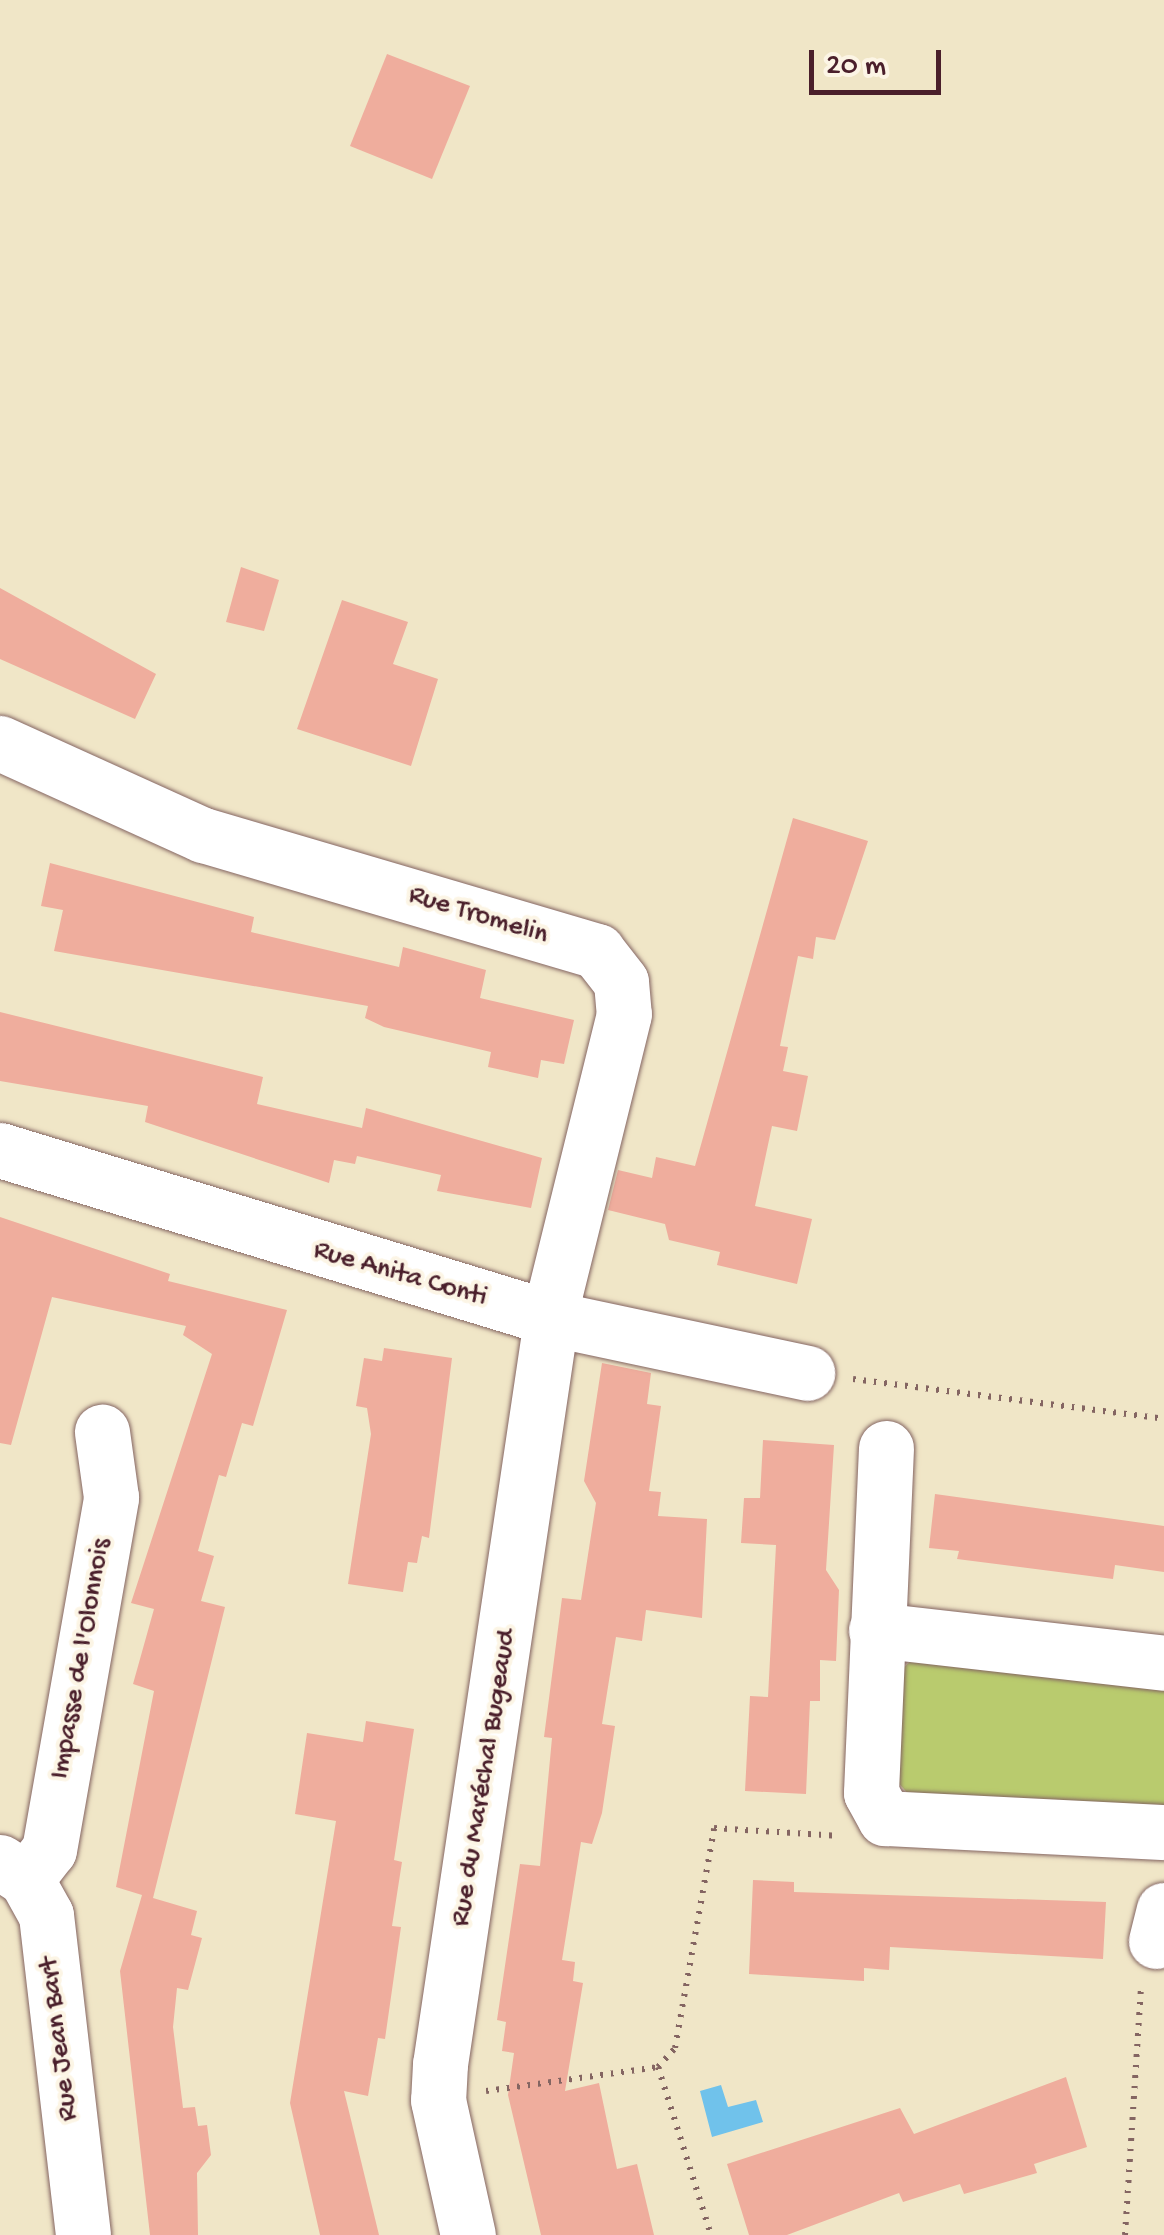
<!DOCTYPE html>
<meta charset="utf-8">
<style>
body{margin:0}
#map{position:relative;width:1164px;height:2235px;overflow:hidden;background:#f0e6c7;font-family:"Gochi Hand",sans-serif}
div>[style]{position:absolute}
.green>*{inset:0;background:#b9cb6e}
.water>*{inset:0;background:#70c2eb}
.building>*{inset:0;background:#efad9d}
.path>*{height:6px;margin-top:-3px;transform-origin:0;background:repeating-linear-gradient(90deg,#846562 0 2.5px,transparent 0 10.5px)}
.roads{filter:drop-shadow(0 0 2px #846562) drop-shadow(0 0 2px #846562)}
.minor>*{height:55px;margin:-27.5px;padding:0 27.5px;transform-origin:27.5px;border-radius:27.5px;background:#fff}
span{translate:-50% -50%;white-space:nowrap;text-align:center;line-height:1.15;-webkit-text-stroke:8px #fcf5e5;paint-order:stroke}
.street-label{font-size:28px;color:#4a1f2b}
.scale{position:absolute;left:809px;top:50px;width:132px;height:45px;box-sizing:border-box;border:5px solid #4a1f2b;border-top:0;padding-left:12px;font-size:30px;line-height:35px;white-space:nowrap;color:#4a1f2b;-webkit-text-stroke:8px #fcf5e5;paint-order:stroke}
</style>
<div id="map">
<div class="green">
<i style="clip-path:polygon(914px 1658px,1164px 1679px,1164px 1805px,912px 1798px,893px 1777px,899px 1672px)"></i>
</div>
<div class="water">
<i style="clip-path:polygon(721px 2085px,728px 2107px,756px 2100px,763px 2122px,712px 2137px,700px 2091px)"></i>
</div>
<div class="building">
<i style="clip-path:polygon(387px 54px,470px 86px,432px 179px,350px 146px)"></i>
<i style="clip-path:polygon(241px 567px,279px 580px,264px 631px,226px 622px)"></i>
<i style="clip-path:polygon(0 588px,156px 674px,135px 719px,0 659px)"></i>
<i style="clip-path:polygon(342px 600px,408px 622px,393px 664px,438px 679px,411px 766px,297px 729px)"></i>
<i style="clip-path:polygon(793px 818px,868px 841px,835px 940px,816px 937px,813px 959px,798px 956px,780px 1046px,788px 1047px,783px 1071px,808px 1076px,797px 1131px,772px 1126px,755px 1206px,812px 1219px,797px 1284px,717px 1265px,720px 1252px,669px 1240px,665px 1224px,608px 1210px,618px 1170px,652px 1178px,656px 1157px,695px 1166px)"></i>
<i style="clip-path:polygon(50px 863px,254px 917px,251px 932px,399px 967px,403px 947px,486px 970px,480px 998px,574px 1020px,564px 1064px,541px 1060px,538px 1078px,488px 1067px,491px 1052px,384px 1027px,365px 1018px,368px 1006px,54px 951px,63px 910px,41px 906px)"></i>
<i style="clip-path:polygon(0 1012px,263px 1077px,257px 1104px,362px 1128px,366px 1108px,542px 1158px,531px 1208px,437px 1191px,441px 1175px,357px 1156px,355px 1164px,334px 1160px,329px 1183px,145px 1122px,148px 1106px,0 1081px)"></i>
<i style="clip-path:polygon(0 1217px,170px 1274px,168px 1281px,287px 1310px,253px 1426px,242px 1423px,226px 1477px,219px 1475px,198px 1551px,214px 1556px,201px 1601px,225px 1607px,153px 1898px,197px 1911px,191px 1935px,202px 1938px,188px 1990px,177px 1988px,173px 2027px,183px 2108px,195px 2107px,198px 2126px,207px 2125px,211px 2155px,197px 2173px,198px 2235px,150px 2235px,120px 1971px,142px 1895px,116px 1887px,154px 1691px,133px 1684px,154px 1609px,131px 1603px,212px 1354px,183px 1335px,186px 1326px,52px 1297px,11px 1445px,0 1443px)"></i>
<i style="clip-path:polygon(384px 1348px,452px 1358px,429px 1538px,422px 1536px,417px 1563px,408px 1562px,403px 1592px,348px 1584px,371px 1434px,367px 1408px,356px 1406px,364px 1358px,382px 1361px)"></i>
<i style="clip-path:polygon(602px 1363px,651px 1373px,647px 1404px,661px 1406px,649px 1491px,661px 1492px,658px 1516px,707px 1519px,702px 1618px,646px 1610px,642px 1641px,616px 1637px,602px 1724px,615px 1726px,602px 1813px,592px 1844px,581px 1842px,562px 1960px,575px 1962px,573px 1981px,583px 1983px,565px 2091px,599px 2083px,617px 2169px,637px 2164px,654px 2235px,541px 2235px,508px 2095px,514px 2053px,502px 2051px,506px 2022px,497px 2020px,520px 1864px,540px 1866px,552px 1738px,544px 1737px,562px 1598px,581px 1600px,596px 1503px,584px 1481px)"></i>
<i style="clip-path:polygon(763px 1440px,834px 1445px,826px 1570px,839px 1590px,836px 1661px,820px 1660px,820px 1701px,810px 1701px,806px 1794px,745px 1791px,750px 1696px,768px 1697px,776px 1545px,741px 1543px,744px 1498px,760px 1498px)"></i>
<i style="clip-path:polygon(935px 1494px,1164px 1526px,1164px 1572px,1115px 1565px,1113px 1579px,957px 1559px,959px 1551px,929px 1548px)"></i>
<i style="clip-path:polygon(366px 1721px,414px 1729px,394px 1860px,402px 1862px,392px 1926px,401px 1927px,385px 2039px,378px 2038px,368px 2096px,344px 2091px,379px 2235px,320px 2235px,290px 2103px,336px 1821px,295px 1814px,307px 1733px,363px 1742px)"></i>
<i style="clip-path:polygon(753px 1880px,794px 1882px,794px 1892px,1106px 1902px,1103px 1959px,890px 1947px,889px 1970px,864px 1968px,864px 1981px,749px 1974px)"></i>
<i style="clip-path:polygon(1066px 2077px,1087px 2147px,1034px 2164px,1037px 2173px,964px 2194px,960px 2184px,903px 2202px,899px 2193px,787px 2235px,749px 2235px,727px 2164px,900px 2108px,914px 2134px)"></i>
</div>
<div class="path">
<i style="left:853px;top:1379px;width:314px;rotate:7.3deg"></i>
<i style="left:658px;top:2067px;width:176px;rotate:72.5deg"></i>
<i style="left:486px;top:2091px;width:174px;rotate:-7.9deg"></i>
<i style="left:658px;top:2067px;width:25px;rotate:-48deg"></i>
<i style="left:675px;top:2048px;width:223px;rotate:-79.9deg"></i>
<i style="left:714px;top:1828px;width:126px;rotate:3.6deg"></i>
<i style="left:1125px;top:2235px;width:251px;rotate:-86.3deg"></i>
</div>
<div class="roads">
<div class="minor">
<i style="left:0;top:743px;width:223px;rotate:24.4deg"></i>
<i style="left:203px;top:835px;width:411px;rotate:16.4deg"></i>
<i style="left:597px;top:951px;width:39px;rotate:52deg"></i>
<i style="left:621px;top:982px;width:32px;rotate:85deg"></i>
<i style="left:624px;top:1014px;width:287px;rotate:103.9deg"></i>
<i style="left:555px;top:1293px;width:780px;rotate:98.48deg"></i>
<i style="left:440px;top:2064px;width:36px;rotate:93deg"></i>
<i style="left:438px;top:2100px;width:138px;rotate:77.5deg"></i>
<i style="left:0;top:1150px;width:579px;rotate:16.96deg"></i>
<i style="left:554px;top:1319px;width:259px;rotate:12deg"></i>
<i style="left:886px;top:1448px;width:345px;rotate:92.5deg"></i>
<i style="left:871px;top:1793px;width:29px;rotate:61deg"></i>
<i style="left:885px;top:1818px;width:279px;rotate:2.9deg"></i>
<i style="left:876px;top:1630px;width:290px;rotate:6.5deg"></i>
<i style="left:0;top:1862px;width:31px;rotate:33deg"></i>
<i style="left:26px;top:1879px;width:41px;rotate:60.9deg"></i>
<i style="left:46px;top:1915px;width:322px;rotate:83.4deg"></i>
<i style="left:26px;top:1879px;width:37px;rotate:-52deg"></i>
<i style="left:49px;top:1850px;width:358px;rotate:-80deg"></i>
<i style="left:111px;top:1497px;width:66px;rotate:-97.9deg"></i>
<i style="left:1156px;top:1941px;width:32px;rotate:-76deg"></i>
</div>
</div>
<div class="street-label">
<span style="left:478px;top:916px;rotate:17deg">Rue Tromelin</span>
<span style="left:400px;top:1275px;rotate:16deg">Rue Anita Conti</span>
<span style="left:82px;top:1659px;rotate:-80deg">Impasse de l'Olonnois</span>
<span style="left:485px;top:1778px;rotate:-81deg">Rue du Maréchal Bugeaud</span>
<span style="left:60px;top:2039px;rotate:-97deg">Rue Jean Bart</span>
</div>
<div class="scale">20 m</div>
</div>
